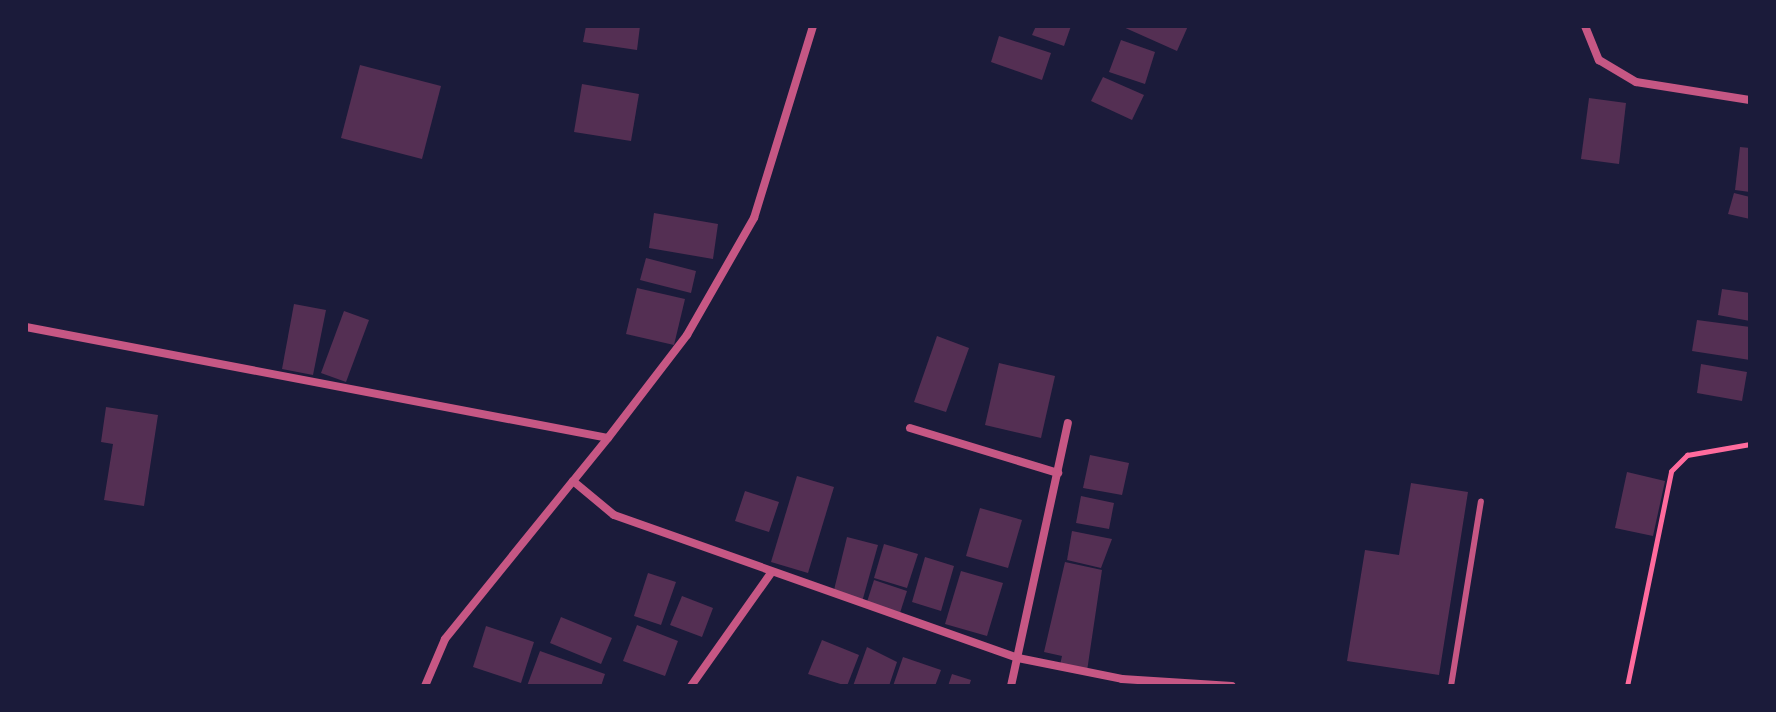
<!DOCTYPE html>
<style>
body{margin:0}
#map{position:relative;width:1776px;height:712px;overflow:hidden;background:#1b1b3a;font-family:Georgia,serif}
div>[style]{position:absolute}
.building>*{inset:0;background:#542f53}
.path>*{height:5px;margin:-2.5px;padding:0 2.5px;transform-origin:2.5px;border-radius:2.5px;background:#ff6b9d}
.service>*{height:6px;margin:-3px;padding:0 3px;transform-origin:3px;border-radius:3px;background:#c65784}
.minor>*{height:8px;margin:-4px;padding:0 4px;transform-origin:4px;border-radius:4px;background:#c65784}
span{translate:-50% -50%;white-space:nowrap;text-align:center;line-height:1.15;-webkit-text-stroke:8px #1b1b3a;paint-order:stroke}
.frame{position:absolute;inset:0;border:28px solid #1b1b3a;pointer-events:none}
</style>
<div id="map">
<div class="building">
<i style="clip-path:polygon(586px 26px,640px 26px,637px 50px,583px 42px)"></i>
<i style="clip-path:polygon(1036px 26px,1071px 26px,1064px 46px,1032px 35px)"></i>
<i style="clip-path:polygon(1121px 26px,1188px 26px,1177px 51px)"></i>
<i style="clip-path:polygon(999px 36px,1051px 53px,1042px 80px,991px 62px)"></i>
<i style="clip-path:polygon(1121px 40px,1155px 52px,1145px 84px,1109px 72px)"></i>
<i style="clip-path:polygon(360px 65px,441px 86px,422px 159px,341px 138px)"></i>
<i style="clip-path:polygon(1103px 77px,1144px 95px,1132px 120px,1091px 101px)"></i>
<i style="clip-path:polygon(582px 84px,639px 94px,631px 141px,574px 132px)"></i>
<i style="clip-path:polygon(1589px 98px,1626px 103px,1619px 164px,1581px 159px)"></i>
<i style="clip-path:polygon(1740px 147px,1750px 148px,1750px 192px,1735px 190px)"></i>
<i style="clip-path:polygon(1734px 193px,1750px 197px,1750px 219px,1728px 214px)"></i>
<i style="clip-path:polygon(654px 213px,718px 224px,713px 259px,649px 248px)"></i>
<i style="clip-path:polygon(646px 258px,696px 271px,691px 293px,640px 280px)"></i>
<i style="clip-path:polygon(637px 288px,685px 299px,674px 345px,626px 334px)"></i>
<i style="clip-path:polygon(1722px 289px,1750px 293px,1750px 321px,1718px 315px)"></i>
<i style="clip-path:polygon(294px 304px,326px 310px,313px 375px,282px 369px)"></i>
<i style="clip-path:polygon(344px 311px,369px 320px,346px 382px,321px 373px)"></i>
<i style="clip-path:polygon(1697px 320px,1750px 327px,1750px 360px,1692px 351px)"></i>
<i style="clip-path:polygon(937px 336px,969px 348px,946px 412px,914px 402px)"></i>
<i style="clip-path:polygon(999px 363px,1055px 376px,1041px 438px,985px 425px)"></i>
<i style="clip-path:polygon(1701px 364px,1747px 372px,1742px 401px,1697px 393px)"></i>
<i style="clip-path:polygon(106px 407px,158px 415px,144px 506px,104px 500px,113px 444px,101px 442px)"></i>
<i style="clip-path:polygon(1090px 455px,1129px 463px,1122px 495px,1083px 488px)"></i>
<i style="clip-path:polygon(1627px 472px,1665px 481px,1653px 536px,1615px 528px)"></i>
<i style="clip-path:polygon(797px 476px,834px 487px,808px 573px,771px 562px)"></i>
<i style="clip-path:polygon(1411px 483px,1468px 492px,1439px 675px,1347px 661px,1365px 550px,1399px 555px)"></i>
<i style="clip-path:polygon(745px 491px,779px 502px,769px 532px,735px 521px)"></i>
<i style="clip-path:polygon(1081px 496px,1114px 503px,1109px 529px,1076px 523px)"></i>
<i style="clip-path:polygon(980px 508px,1022px 520px,1008px 568px,966px 556px)"></i>
<i style="clip-path:polygon(1072px 531px,1112px 539px,1101px 568px,1067px 560px)"></i>
<i style="clip-path:polygon(847px 537px,878px 545px,862px 602px,833px 594px)"></i>
<i style="clip-path:polygon(884px 544px,918px 554px,907px 588px,874px 578px)"></i>
<i style="clip-path:polygon(925px 557px,954px 566px,941px 611px,912px 602px)"></i>
<i style="clip-path:polygon(1065px 562px,1102px 570px,1087px 671px,1060px 665px,1062px 656px,1044px 652px)"></i>
<i style="clip-path:polygon(961px 571px,1003px 583px,987px 636px,945px 624px)"></i>
<i style="clip-path:polygon(648px 573px,676px 582px,661px 625px,634px 616px)"></i>
<i style="clip-path:polygon(874px 580px,907px 591px,899px 616px,866px 605px)"></i>
<i style="clip-path:polygon(682px 596px,713px 608px,702px 637px,670px 625px)"></i>
<i style="clip-path:polygon(561px 617px,612px 638px,601px 664px,550px 643px)"></i>
<i style="clip-path:polygon(637px 625px,678px 641px,665px 676px,623px 661px)"></i>
<i style="clip-path:polygon(486px 626px,534px 642px,521px 683px,473px 667px)"></i>
<i style="clip-path:polygon(822px 640px,859px 655px,847px 686px,808px 674px)"></i>
<i style="clip-path:polygon(867px 647px,897px 662px,889px 686px,853px 686px)"></i>
<i style="clip-path:polygon(540px 651px,605px 674px,601px 686px,527px 686px)"></i>
<i style="clip-path:polygon(903px 657px,941px 670px,935px 686px,893px 686px)"></i>
<i style="clip-path:polygon(952px 674px,971px 680px,969px 686px,948px 686px)"></i>
</div>
<div class="path">
<i style="left:1627px;top:686px;width:219px;rotate:-78.4deg"></i>
<i style="left:1671px;top:471px;width:23px;rotate:-45deg"></i>
<i style="left:1687px;top:455px;width:64px;rotate:-9.9deg"></i>
</div>
<div class="service">
<i style="left:1451px;top:686px;width:187px;rotate:-80.8deg"></i>
</div>
<div class="minor">
<i style="left:1585px;top:26px;width:37px;rotate:68deg"></i>
<i style="left:1599px;top:60px;width:43px;rotate:30.7deg"></i>
<i style="left:1636px;top:82px;width:115px;rotate:9deg"></i>
<i style="left:26px;top:327px;width:592px;rotate:10.8deg"></i>
<i style="left:608px;top:438px;width:130px;rotate:-52.5deg"></i>
<i style="left:687px;top:335px;width:135px;rotate:-60.2deg"></i>
<i style="left:754px;top:218px;width:201px;rotate:-72.9deg"></i>
<i style="left:910px;top:428px;width:155px;rotate:16.9deg"></i>
<i style="left:608px;top:438px;width:55px;rotate:129.1deg"></i>
<i style="left:573px;top:481px;width:53px;rotate:39.7deg"></i>
<i style="left:614px;top:515px;width:429px;rotate:19.5deg"></i>
<i style="left:1018px;top:658px;width:106px;rotate:11.4deg"></i>
<i style="left:1122px;top:679px;width:110px;rotate:3.6deg"></i>
<i style="left:425px;top:686px;width:51px;rotate:-66.9deg"></i>
<i style="left:445px;top:639px;width:203px;rotate:-51deg"></i>
<i style="left:691px;top:686px;width:138px;rotate:-54.7deg"></i>
<i style="left:1011px;top:686px;width:269px;rotate:-77.8deg"></i>
</div>
<div class="frame"></div>
</div>
